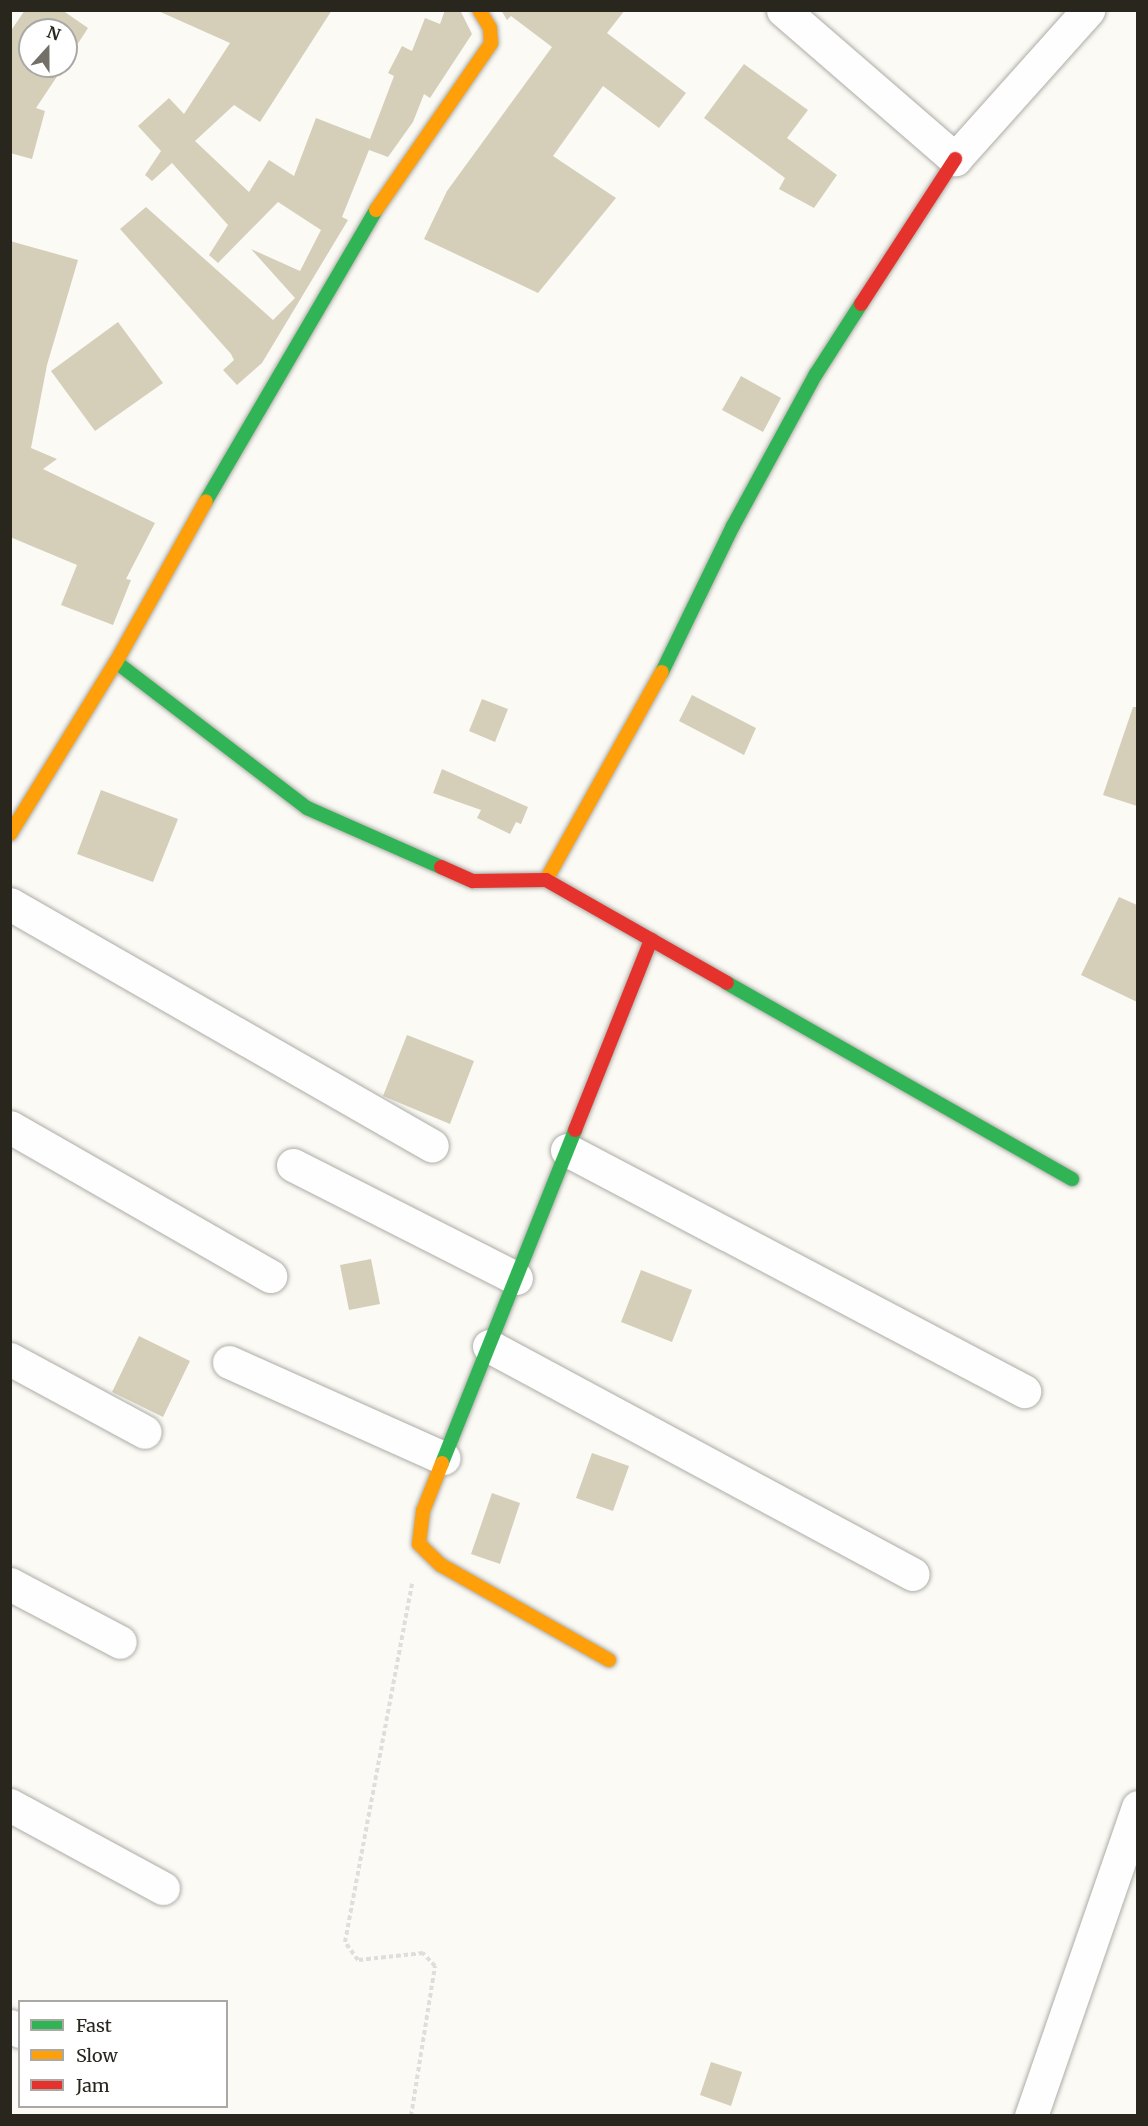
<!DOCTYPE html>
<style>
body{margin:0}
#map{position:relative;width:1148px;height:2126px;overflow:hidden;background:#fbfaf5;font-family:Merriweather,serif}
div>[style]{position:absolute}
.building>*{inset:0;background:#d5cfba}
.path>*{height:4px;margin-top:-2px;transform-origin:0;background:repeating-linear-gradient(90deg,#dfdedc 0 4.5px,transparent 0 7.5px)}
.roads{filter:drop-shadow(0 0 2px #adaca6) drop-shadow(0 0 2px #adaca6)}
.street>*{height:33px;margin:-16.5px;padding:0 16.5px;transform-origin:16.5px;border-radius:16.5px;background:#fefefe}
.fast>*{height:14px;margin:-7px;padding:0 7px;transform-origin:7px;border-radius:7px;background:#30b455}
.slow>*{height:14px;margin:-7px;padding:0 7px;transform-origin:7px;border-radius:7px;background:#ff9f0a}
.jam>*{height:14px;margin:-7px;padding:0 7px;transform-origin:7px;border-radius:7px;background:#e5322d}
span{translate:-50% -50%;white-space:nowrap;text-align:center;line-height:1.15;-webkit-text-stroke:4.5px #fff;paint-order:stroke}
.frame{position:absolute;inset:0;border:12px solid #28261d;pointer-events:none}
.legend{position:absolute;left:18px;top:2000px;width:210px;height:108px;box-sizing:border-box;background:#fff;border:2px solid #a9a8a5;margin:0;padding:8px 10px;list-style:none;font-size:18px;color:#28261d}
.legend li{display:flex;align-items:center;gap:12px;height:30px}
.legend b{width:30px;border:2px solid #a9a8a5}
.north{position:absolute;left:18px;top:18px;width:60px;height:60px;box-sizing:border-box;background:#fff;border:2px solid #a9a8a5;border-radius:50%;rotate:21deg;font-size:16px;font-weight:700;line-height:24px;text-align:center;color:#28261d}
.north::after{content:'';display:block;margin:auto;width:21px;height:27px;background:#727069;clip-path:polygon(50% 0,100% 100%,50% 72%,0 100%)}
</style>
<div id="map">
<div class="building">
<i style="clip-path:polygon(25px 10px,62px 10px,88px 28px,66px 62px,66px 30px,30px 30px,30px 66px,64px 66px,36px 108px,45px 111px,32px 159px,10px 153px,10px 32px)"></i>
<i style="clip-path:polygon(156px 10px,332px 10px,260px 122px,234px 105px,195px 141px,249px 192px,269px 160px,294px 176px,316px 118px,370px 139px,394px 76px,388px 73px,402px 46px,412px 51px,425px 18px,440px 24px,445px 10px,460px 10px,472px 34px,430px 98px,424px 94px,413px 122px,388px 157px,369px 150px,342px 217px,348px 220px,262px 363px,237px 385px,223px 370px,234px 360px,231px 354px,120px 229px,146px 207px,273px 320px,295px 298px,251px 249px,300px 271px,321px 230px,278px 202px,218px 263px,209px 255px,228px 225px,172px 163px,152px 181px,145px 175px,161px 151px,138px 126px,169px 98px,184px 114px,230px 43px)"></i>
<i style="clip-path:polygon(501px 10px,625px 10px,607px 33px,686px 93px,659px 128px,603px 86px,553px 156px,616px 198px,538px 293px,424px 239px,447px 191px,552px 47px,511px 16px,507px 20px)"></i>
<i style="clip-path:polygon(744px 64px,808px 110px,787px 138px,837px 175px,814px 208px,779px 189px,785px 178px,704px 118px)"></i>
<i style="clip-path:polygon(10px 241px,78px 260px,47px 365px,31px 448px,57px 459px,43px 469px,155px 523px,126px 579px,131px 580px,113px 625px,61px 605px,77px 565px,10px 537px)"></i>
<i style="clip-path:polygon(118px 322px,163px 383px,95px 431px,51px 371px)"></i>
<i style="clip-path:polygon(741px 376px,781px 398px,763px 432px,722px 410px)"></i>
<i style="clip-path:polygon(692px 695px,756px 728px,744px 755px,679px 721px)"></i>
<i style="clip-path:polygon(482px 699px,508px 709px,495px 742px,469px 731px)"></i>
<i style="clip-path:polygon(1133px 707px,1137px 707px,1137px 806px,1103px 795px)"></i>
<i style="clip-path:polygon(442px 769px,528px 807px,521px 824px,516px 822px,510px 834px,477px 818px,481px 810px,433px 793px)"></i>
<i style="clip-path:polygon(101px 790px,178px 819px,153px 882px,77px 854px)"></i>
<i style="clip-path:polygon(1119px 897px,1137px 905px,1137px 1002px,1081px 975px)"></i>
<i style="clip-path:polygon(407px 1035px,474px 1061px,450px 1124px,383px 1096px)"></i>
<i style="clip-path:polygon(371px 1259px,380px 1304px,349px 1310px,340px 1265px)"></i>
<i style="clip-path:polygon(641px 1270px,692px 1290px,672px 1342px,621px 1322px)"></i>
<i style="clip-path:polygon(139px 1336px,190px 1361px,163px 1417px,112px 1392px)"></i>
<i style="clip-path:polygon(592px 1453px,629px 1466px,613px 1511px,576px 1498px)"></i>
<i style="clip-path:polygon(492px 1493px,520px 1503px,500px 1564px,471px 1554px)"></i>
<i style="clip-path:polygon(711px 2062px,742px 2072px,731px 2106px,700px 2095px)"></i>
</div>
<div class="path">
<i style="left:411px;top:2116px;width:152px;rotate:-80.9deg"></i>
<i style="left:435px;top:1966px;width:18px;rotate:-133deg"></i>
<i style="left:423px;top:1953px;width:65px;rotate:173.9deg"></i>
<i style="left:358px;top:1960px;width:22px;rotate:-126deg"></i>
<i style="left:345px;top:1942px;width:365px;rotate:-79.4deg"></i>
</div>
<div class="roads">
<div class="street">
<i style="left:783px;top:10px;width:228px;rotate:40.9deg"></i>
<i style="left:955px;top:159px;width:200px;rotate:-48.2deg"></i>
<i style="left:10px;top:904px;width:486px;rotate:29.8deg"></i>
<i style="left:10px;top:1127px;width:300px;rotate:29.8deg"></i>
<i style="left:567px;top:1150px;width:517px;rotate:27.81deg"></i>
<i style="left:293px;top:1165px;width:250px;rotate:26.9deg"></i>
<i style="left:489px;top:1346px;width:481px;rotate:28.3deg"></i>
<i style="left:10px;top:1359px;width:153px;rotate:28.4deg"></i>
<i style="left:229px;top:1362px;width:235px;rotate:24.1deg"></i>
<i style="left:10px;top:1584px;width:124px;rotate:27.8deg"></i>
<i style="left:10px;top:1805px;width:174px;rotate:28.5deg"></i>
<i style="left:10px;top:2026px;width:11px;rotate:27deg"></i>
<i style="left:1031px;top:2116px;width:327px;rotate:-70.9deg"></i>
</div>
<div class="fast">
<i style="left:206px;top:501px;width:337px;rotate:-59.7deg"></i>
<i style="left:116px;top:662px;width:240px;rotate:37.4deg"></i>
<i style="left:307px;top:808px;width:146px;rotate:23.8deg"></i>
<i style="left:662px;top:672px;width:162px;rotate:-64.1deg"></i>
<i style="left:733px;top:526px;width:173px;rotate:-61.4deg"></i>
<i style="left:816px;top:374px;width:83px;rotate:-57.3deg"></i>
<i style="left:727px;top:983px;width:397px;rotate:29.6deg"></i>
<i style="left:442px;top:1463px;width:359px;rotate:-68.2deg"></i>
</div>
<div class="slow">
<i style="left:376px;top:210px;width:203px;rotate:-55.4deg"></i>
<i style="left:491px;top:43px;width:15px;rotate:-94deg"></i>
<i style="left:490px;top:28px;width:21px;rotate:-121deg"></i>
<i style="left:10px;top:834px;width:202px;rotate:-58.4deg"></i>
<i style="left:116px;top:662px;width:184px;rotate:-60.8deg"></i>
<i style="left:546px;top:880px;width:238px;rotate:-60.9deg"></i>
<i style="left:442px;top:1463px;width:52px;rotate:111.6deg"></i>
<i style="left:423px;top:1511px;width:33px;rotate:97deg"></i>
<i style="left:419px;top:1544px;width:30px;rotate:44deg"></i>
<i style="left:441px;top:1565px;width:193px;rotate:29.5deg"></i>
</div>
<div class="jam">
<i style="left:861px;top:304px;width:173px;rotate:-57deg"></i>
<i style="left:441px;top:867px;width:35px;rotate:24deg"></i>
<i style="left:473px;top:881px;width:73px;rotate:-0.8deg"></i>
<i style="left:546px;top:880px;width:208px;rotate:29.6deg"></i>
<i style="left:575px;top:1130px;width:205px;rotate:-68.2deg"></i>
</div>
</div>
<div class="frame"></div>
<ul class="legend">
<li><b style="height:8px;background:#30b455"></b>Fast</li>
<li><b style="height:8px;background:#ff9f0a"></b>Slow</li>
<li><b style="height:8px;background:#e5322d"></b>Jam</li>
</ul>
<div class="north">N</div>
</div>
